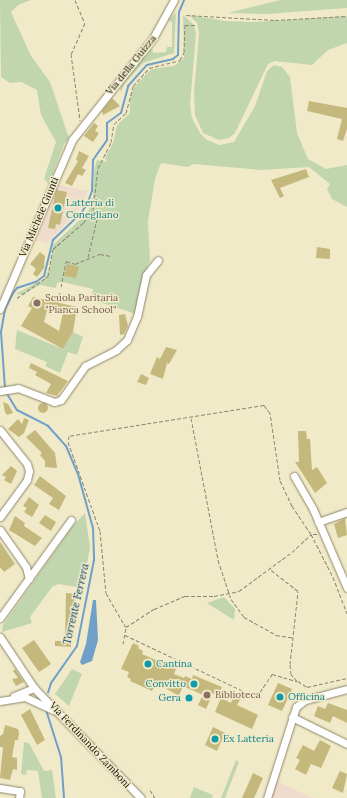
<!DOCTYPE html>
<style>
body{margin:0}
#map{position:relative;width:347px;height:798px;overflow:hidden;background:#f1eac9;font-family:Lora,serif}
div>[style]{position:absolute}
.industrial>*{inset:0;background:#efdccc}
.green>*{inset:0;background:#c1d6af}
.water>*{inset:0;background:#709fc8}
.stream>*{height:2px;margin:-1px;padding:0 1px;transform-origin:1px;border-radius:1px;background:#709fc8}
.building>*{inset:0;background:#c4b87c}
.round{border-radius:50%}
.path>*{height:1px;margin-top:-0.5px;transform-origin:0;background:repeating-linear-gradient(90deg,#8b866f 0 4px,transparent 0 6px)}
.roads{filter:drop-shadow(0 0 1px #8d8769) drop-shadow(0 0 1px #8d8769)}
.minor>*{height:7px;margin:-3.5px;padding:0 3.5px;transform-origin:3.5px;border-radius:3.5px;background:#fff}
.dots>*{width:11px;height:11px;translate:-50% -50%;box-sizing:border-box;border:2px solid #f1eac9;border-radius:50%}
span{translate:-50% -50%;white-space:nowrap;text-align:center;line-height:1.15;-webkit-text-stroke:3px #f1eac9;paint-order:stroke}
.street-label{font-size:10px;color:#120f05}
.culture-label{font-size:10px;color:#0d838f}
.left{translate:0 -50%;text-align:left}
.right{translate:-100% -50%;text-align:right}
.education-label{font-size:10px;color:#785e54}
.water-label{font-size:11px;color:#033f66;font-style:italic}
</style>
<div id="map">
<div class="industrial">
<i style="clip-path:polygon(56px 184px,88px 191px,83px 205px,47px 244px,33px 239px)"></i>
<i style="clip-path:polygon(276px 781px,313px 798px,271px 798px)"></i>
</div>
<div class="green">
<i style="clip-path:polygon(0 0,31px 0,18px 5px,11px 12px,31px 56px,50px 82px,69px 138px,64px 144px,49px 184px,44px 179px,56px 142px,41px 115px,37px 90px,21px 82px,10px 83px,1px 77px)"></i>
<i style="clip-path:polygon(280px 0,347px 0,347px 8px,267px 14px,228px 13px)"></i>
<i style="clip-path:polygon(176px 13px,174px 53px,143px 63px,124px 84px,121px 92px,119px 85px,149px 51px,152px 48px,153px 53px,166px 52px,167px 47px,172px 47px,172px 22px,168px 20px)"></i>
<i style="clip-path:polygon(183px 15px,194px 25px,196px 34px,190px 105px,192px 118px,200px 133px,207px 140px,219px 145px,234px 142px,255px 106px,267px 71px,274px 65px,282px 67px,290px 77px,297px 133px,308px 159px,326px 169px,347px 165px,347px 207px,332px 199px,327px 189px,330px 184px,309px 167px,261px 170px,193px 164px,188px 167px,161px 163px,155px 179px,148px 221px,150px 261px,144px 274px,136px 314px,96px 301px,97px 296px,92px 295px,93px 289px,62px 282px,57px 283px,56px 288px,40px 285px,22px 295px,16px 294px,44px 279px,50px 267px,53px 245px,88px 212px,93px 197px,94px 171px,97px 160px,142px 168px,107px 162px,105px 158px,113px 143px,117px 125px,130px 113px,130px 97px,134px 87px,151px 69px,174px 66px,184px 58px)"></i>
<i style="clip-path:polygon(189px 15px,226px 21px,253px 22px,347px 16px,347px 43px,328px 50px,312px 65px,275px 61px,268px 64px,235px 133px,229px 138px,219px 140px,203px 133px,195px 115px,194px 92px,199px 33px,197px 23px)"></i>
<i style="clip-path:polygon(17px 330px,63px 349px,73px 332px,83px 337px,77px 355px,68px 352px,60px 373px,45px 366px,47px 362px,15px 349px)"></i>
<i style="clip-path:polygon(85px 513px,90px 547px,83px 588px,58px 584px,52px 587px,30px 617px,32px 623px,2px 632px,3px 625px,73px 526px)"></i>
<i style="clip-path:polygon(224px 597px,235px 609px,234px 620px,207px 603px)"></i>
<i style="clip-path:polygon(72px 669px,82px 674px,69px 706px,55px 694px)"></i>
<i style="clip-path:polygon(24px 742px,29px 743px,44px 771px,52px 770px,56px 798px,42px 798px,38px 771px,27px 770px,26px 775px,21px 774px)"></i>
<i style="clip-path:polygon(236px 760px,239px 762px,225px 798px,221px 798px)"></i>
<i style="clip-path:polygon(194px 787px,213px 795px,212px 798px,190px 798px)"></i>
</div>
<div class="water">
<i style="clip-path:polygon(93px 600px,96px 600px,98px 640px,92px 661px,82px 665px,80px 662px,86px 644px)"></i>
</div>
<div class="stream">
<i style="left:5px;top:388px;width:56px;rotate:-94.1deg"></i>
<i style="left:1px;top:332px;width:23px;rotate:-80deg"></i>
<i style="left:5px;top:309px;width:18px;rotate:-63deg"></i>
<i style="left:13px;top:293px;width:6px;rotate:-51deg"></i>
<i style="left:17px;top:288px;width:20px;rotate:-18deg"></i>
<i style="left:36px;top:282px;width:10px;rotate:-37deg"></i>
<i style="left:44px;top:276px;width:37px;rotate:-76deg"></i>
<i style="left:53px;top:240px;width:40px;rotate:-44deg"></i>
<i style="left:82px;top:212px;width:12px;rotate:-59deg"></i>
<i style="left:88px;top:202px;width:12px;rotate:-70deg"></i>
<i style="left:92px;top:191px;width:31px;rotate:-88deg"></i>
<i style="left:93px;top:160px;width:24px;rotate:-55deg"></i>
<i style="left:107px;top:140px;width:17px;rotate:-90deg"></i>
<i style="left:107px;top:123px;width:17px;rotate:-36deg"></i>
<i style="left:121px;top:113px;width:28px;rotate:-75deg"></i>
<i style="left:128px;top:86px;width:28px;rotate:-48deg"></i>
<i style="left:147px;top:65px;width:27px;rotate:-13deg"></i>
<i style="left:173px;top:59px;width:6px;rotate:-39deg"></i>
<i style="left:178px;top:55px;width:43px;rotate:-88.7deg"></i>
<i style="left:179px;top:12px;width:13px;rotate:-67deg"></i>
<i style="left:6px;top:392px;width:21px;rotate:59deg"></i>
<i style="left:17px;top:410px;width:35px;rotate:27deg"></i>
<i style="left:48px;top:426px;width:27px;rotate:48deg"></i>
<i style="left:66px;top:446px;width:30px;rotate:67deg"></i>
<i style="left:78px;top:474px;width:56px;rotate:74.5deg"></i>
<i style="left:93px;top:528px;width:32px;rotate:88deg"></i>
<i style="left:94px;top:560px;width:88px;rotate:101.2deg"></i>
<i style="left:77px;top:646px;width:45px;rotate:125.1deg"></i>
<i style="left:51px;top:683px;width:10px;rotate:107deg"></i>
<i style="left:46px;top:710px;width:49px;rotate:72.3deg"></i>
<i style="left:61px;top:757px;width:41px;rotate:85.8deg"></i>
</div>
<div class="building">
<i style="clip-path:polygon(112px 98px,120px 106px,103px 115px,102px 111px)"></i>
<i style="clip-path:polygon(309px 101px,347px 108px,347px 129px,343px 141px,337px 139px,342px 119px,307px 111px)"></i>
<i style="clip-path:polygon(94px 123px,98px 126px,95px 131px,99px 133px,93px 142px,84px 136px)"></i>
<i style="clip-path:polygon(79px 151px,89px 156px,82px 168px,86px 170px,82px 176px,78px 174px,72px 186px,65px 183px,78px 161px,76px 160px)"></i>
<i style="clip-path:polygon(306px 169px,309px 177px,280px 188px,284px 196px,280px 198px,271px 180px)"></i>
<i style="clip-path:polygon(56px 190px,67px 192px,60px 225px,56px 224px,55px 229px,48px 228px)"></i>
<i style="clip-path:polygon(317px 247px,330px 249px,330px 259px,316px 258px)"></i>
<i style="clip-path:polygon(40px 252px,45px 256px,44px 268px,37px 277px,33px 274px,36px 269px,30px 264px)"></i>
<i style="clip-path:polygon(67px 264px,79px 267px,76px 278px,64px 276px)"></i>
<i style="clip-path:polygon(evenodd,33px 297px,77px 307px,73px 332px,63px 349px,21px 326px,32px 308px,28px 306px,33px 297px,47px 310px,63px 313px,59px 331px,44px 322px,47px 310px)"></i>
<i style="clip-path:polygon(125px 314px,128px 326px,124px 334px,120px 335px,119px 315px)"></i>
<i style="clip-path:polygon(166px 347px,177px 350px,169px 364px,167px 363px,163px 379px,150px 374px,157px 357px,160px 359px)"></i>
<i style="clip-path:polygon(31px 363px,68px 381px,57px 396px,46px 393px,51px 384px,35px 375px,37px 372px,29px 368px)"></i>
<i style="clip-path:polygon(141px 374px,149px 378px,146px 385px,137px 382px)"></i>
<i style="clip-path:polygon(3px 402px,8px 404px,13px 413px,7px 415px,5px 412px)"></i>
<i class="round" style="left:38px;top:403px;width:10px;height:10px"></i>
<i style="clip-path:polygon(24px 418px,29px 420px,24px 433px,19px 437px,8px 429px,18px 419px,22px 424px)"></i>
<i style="clip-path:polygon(35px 430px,55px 453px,57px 468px,45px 467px,45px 461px,40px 455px,42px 453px,26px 437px)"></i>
<i style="clip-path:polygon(298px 431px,306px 431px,307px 439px,310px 439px,312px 470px,317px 467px,327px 483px,315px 493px,295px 462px,299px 462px)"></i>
<i style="clip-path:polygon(11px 466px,17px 471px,11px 484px,4px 480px,6px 477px,2px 475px)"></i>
<i style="clip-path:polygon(40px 476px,66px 496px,59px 510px,49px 504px,53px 498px,34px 485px)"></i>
<i style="clip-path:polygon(29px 497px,39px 505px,32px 517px,24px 512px,27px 508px,23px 506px)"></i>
<i style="clip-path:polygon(45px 515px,56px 522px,51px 531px,39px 523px)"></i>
<i style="clip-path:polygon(15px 516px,25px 523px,24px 526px,42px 538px,35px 546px,9px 530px)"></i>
<i style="clip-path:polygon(345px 518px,347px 535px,338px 538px,334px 524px)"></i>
<i style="clip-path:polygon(0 542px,15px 564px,4px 572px,0 567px)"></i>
<i style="clip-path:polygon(66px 593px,75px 594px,71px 647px,55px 646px,55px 641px,65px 641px)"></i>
<i style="clip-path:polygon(34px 640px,51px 664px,39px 672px,22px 648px)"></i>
<i style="clip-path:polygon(133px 643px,139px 646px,138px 648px,143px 651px,142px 654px,176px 669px,174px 674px,184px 678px,185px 676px,192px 679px,193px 675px,222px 687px,218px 695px,213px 693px,206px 709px,198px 705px,203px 695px,183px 686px,179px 696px,156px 683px,152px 691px,130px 681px,131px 679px,127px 677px,129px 672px,121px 669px)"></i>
<i style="clip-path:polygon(15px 669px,24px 682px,16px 686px,12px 679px,18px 678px,13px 671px)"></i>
<i style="clip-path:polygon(278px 683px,292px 689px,282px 711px,268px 705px)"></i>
<i style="clip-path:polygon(234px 695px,241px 698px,237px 705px,258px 715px,252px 729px,215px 712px,221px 698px,231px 703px)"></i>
<i style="clip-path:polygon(328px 703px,347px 710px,347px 723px,333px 716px,330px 723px,314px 716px,318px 706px,325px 709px)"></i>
<i style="clip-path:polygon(30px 709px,45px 740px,37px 745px,21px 715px)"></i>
<i style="clip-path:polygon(5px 725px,18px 729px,19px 733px,18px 740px,15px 740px,12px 757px,17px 758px,17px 770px,13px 769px,10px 780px,0 778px,3px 747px,0 747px,0 736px,3px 734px)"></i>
<i style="clip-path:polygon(213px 727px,225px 733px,217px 751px,205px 745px)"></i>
<i style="clip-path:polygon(320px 740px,331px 746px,321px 768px,311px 764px,306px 775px,295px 769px,300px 760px,296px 758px,303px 745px,314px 751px)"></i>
<i style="clip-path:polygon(340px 771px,347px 774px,343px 793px,332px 788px)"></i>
<i style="clip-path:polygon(253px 773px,263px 778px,254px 798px,242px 798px)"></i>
</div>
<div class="path">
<i style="left:75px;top:0;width:25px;rotate:67deg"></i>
<i style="left:85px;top:23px;width:34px;rotate:114deg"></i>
<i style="left:71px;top:54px;width:67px;rotate:82.2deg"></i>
<i style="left:186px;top:15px;width:89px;rotate:3.2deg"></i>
<i style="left:275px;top:20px;width:72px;rotate:-3.2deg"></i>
<i style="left:88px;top:257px;width:47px;rotate:-76.6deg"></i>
<i style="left:61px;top:287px;width:26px;rotate:-79deg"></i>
<i style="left:66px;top:261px;width:9px;rotate:18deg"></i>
<i style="left:75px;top:264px;width:27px;rotate:-22deg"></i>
<i style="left:100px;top:254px;width:11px;rotate:10deg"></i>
<i style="left:17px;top:298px;width:38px;rotate:-35deg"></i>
<i style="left:48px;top:276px;width:27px;rotate:-80deg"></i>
<i style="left:53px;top:249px;width:40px;rotate:-41deg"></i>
<i style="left:83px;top:223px;width:16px;rotate:-52deg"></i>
<i style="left:93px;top:210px;width:42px;rotate:-83.2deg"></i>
<i style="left:98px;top:168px;width:29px;rotate:-63deg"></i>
<i style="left:111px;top:142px;width:18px;rotate:-81deg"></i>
<i style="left:114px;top:124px;width:16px;rotate:-43deg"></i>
<i style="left:126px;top:113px;width:28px;rotate:-75deg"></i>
<i style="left:133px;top:86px;width:24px;rotate:-48deg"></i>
<i style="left:149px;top:68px;width:32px;rotate:-14deg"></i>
<i style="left:180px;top:60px;width:9px;rotate:-63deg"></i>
<i style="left:184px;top:52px;width:27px;rotate:-88deg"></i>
<i style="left:185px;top:25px;width:10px"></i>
<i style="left:57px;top:302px;width:10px;rotate:-73deg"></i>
<i style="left:191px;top:418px;width:145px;rotate:79.2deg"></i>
<i style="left:218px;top:560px;width:41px;rotate:71.6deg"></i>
<i style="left:231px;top:599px;width:22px;rotate:54deg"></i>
<i style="left:244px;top:617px;width:37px;rotate:29deg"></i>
<i style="left:276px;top:635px;width:18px;rotate:9deg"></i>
<i style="left:317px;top:534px;width:6px;rotate:180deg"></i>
<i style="left:311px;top:534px;width:48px;rotate:62.9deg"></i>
<i style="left:333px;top:577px;width:39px;rotate:69deg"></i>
<i style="left:125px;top:635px;width:143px;rotate:25.3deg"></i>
<i style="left:254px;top:696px;width:7px;rotate:-34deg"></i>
<i style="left:260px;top:692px;width:22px;rotate:-56deg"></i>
<i style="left:272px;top:674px;width:26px;rotate:16deg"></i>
<i style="left:297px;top:681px;width:9px;rotate:-131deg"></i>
<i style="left:291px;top:674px;width:10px;rotate:-96deg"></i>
<i style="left:290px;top:664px;width:73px;rotate:-83.7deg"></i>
<i style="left:298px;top:591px;width:34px;rotate:-142deg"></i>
<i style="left:123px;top:644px;width:17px;rotate:-80deg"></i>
<i style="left:126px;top:627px;width:33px;rotate:-33deg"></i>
<i style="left:154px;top:609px;width:34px;rotate:-23deg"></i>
<i style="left:185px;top:596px;width:29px"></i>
<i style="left:214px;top:596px;width:25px;rotate:-11deg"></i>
<i style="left:239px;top:591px;width:66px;rotate:-36.3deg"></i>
<i style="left:292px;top:552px;width:26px;rotate:-43deg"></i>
<i style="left:311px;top:534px;width:34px;rotate:-124deg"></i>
<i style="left:292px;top:506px;width:29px;rotate:-115deg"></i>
<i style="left:280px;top:480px;width:68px;rotate:-98.5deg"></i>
<i style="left:270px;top:413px;width:10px;rotate:-127deg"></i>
<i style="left:264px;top:405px;width:197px;rotate:171deg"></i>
<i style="left:69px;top:436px;width:6px;rotate:99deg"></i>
<i style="left:68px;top:442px;width:95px;rotate:70.2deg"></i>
<i style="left:100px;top:531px;width:62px;rotate:84.5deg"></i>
<i style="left:106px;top:593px;width:39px;rotate:60deg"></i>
<i style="left:298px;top:681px;width:11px;rotate:34deg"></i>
<i style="left:307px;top:687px;width:41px;rotate:-12.7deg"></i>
<i style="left:150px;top:790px;width:9px;rotate:58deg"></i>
</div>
<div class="roads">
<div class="minor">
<i style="left:0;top:309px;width:184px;rotate:-66.9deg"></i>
<i style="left:72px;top:140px;width:130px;rotate:-51.5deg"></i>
<i style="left:153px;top:38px;width:43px;rotate:-61.1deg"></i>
<i style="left:0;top:391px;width:18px;rotate:-9deg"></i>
<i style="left:18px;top:388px;width:39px;rotate:21deg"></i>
<i style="left:54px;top:402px;width:7px;rotate:-16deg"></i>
<i style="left:61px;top:400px;width:42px;rotate:-54.8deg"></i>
<i style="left:85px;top:366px;width:35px;rotate:-27deg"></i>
<i style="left:116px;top:350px;width:15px;rotate:-42deg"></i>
<i style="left:127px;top:340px;width:25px;rotate:-67deg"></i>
<i style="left:137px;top:317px;width:43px;rotate:-77.9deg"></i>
<i style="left:146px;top:275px;width:19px;rotate:-51deg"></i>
<i style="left:0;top:430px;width:43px;rotate:51.5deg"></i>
<i style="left:27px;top:464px;width:7px;rotate:74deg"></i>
<i style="left:29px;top:471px;width:9px;rotate:103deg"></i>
<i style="left:27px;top:480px;width:46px;rotate:126.1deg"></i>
<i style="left:294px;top:476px;width:38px;rotate:60deg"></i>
<i style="left:313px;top:509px;width:86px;rotate:66.7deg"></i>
<i style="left:318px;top:522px;width:31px;rotate:-19deg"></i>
<i style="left:0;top:530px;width:45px;rotate:54.9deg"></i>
<i style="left:26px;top:567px;width:12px;rotate:76deg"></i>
<i style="left:0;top:618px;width:121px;rotate:-54.1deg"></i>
<i style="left:0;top:637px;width:61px;rotate:56.3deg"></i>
<i style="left:34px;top:688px;width:153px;rotate:45.8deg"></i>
<i style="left:14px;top:696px;width:22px;rotate:-22deg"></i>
<i style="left:0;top:701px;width:25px;rotate:-9deg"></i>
<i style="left:25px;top:697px;width:31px;rotate:25deg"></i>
<i style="left:292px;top:717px;width:61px;rotate:26.1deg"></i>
<i style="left:0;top:788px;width:20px;rotate:9deg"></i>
<i style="left:20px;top:791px;width:7px;rotate:98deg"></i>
<i style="left:267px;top:798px;width:96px;rotate:-72.3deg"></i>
<i style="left:296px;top:707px;width:11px;rotate:-38deg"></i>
<i style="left:305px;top:700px;width:43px;rotate:-14.7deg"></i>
</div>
</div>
<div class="dots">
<i style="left:58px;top:208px;background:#0f9aa8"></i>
<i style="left:37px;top:303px;background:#8d6e63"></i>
<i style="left:148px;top:664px;background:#0f9aa8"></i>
<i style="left:194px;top:684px;background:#0f9aa8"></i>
<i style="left:207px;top:695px;background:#8d6e63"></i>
<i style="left:280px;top:697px;background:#0f9aa8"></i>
<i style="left:189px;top:698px;background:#0f9aa8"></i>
<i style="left:215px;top:739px;background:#0f9aa8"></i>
</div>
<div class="street-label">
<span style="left:131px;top:65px;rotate:-51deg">Via della Guizza</span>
<span style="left:39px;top:217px;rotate:-67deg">Via Michele Giunti</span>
<span style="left:90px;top:745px;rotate:47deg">Via Ferdinando Zamboni</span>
</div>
<div class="culture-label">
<span class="left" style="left:66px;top:208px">Latteria di<br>Conegliano</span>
<span class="left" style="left:156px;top:664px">Cantina</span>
<span class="right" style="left:186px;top:684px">Convitto</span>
<span class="left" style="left:288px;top:697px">Officina</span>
<span class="right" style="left:181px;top:698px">Gera</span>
<span class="left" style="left:223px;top:739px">Ex Latteria</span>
</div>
<div class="education-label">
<span class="left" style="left:45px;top:303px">Scuola Paritaria<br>"Pianca School"</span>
<span class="left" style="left:215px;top:695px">Biblioteca</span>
</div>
<div class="water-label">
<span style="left:76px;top:604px;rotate:-77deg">Torrente Ferrera</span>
</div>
</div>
